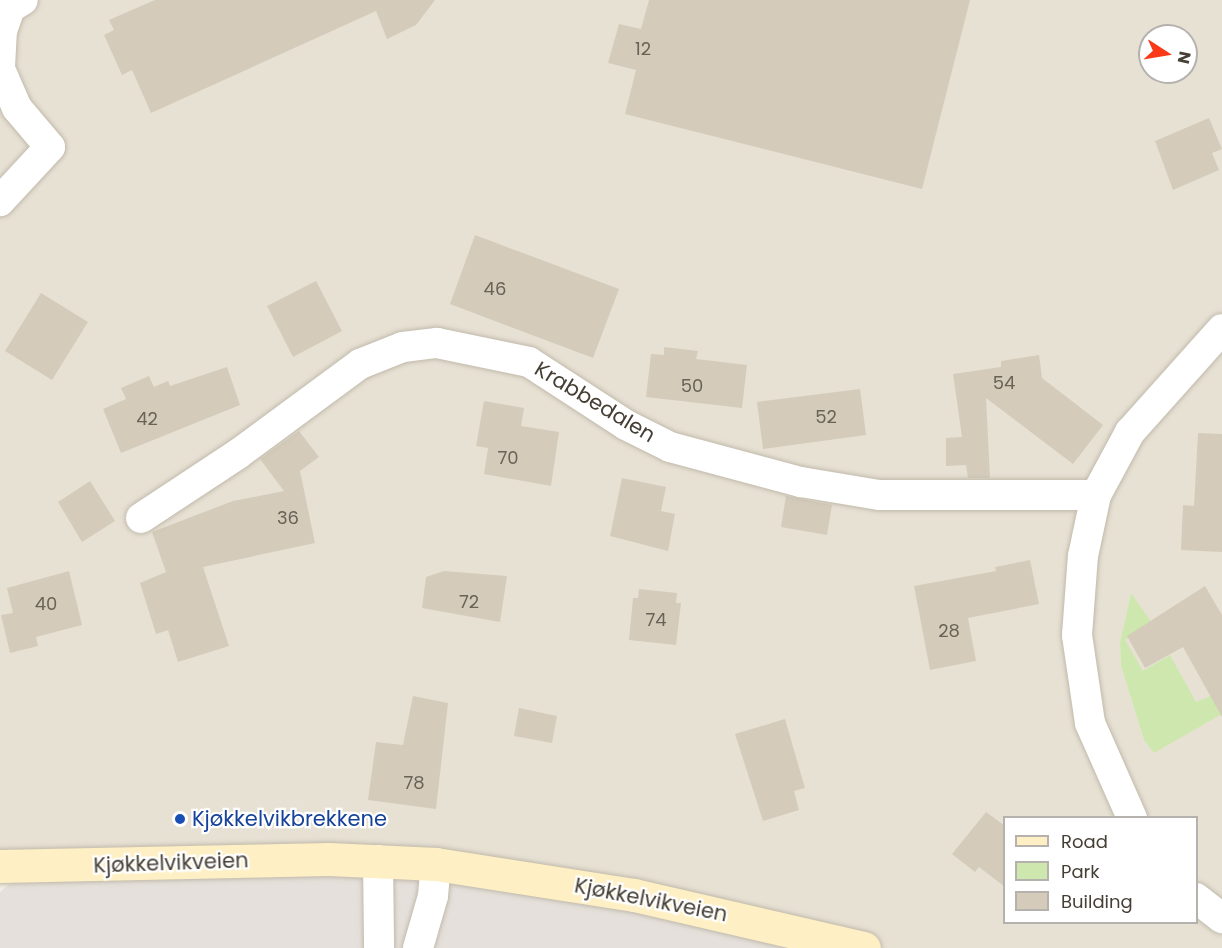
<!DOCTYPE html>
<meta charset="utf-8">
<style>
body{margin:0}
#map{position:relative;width:1222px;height:948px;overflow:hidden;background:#f3efe6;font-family:Poppins,sans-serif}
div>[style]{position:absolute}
.residential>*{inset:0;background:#e7e1d4}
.industrial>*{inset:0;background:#e5e0db}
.green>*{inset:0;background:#cee7ae}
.building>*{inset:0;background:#d4cbbb}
.roads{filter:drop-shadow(0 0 2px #c1baab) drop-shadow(0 0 2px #c1baab)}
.minor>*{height:30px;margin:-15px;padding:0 15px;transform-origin:15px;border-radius:15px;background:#fff}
.secondary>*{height:33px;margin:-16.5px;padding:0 16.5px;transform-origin:16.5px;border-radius:16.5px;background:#fef0c4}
.dots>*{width:16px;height:16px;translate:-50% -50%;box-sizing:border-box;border:3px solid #fff;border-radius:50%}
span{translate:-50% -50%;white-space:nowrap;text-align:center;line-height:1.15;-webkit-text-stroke:4.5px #fff;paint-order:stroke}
.number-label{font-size:18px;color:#696256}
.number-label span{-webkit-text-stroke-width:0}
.street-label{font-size:21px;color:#453f35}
.transit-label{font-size:21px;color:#164399}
.left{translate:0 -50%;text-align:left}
.legend{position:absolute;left:1003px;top:816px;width:195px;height:108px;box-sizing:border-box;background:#fff;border:2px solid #b5b2ae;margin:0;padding:8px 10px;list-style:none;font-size:18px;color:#453f35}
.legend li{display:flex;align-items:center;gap:12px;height:30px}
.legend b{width:30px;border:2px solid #b5b2ae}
.north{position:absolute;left:1138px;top:24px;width:60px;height:60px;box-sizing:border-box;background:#fff;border:2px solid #b5b2ae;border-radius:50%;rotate:102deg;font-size:16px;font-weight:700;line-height:24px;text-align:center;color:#453f35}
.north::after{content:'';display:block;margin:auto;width:21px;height:27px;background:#f93917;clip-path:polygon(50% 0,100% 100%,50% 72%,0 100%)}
</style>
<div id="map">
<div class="residential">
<i style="clip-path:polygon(evenodd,0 0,1222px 0,1222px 691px,1196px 702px,1167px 658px,1143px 672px,1124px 640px,1150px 625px,1131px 593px,1120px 642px,1121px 666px,1144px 740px,1222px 714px,1222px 948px,864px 948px,0 866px,0 0,1150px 36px,1186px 36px,1186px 72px,1150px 72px,1150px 36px,0 0,1004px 818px,1196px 818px,1196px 922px,1004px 922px,1004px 818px)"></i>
</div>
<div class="industrial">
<i style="clip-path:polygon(189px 869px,581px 886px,866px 948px,0 948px,0 892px,14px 880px)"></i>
</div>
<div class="green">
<i style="clip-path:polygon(1131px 593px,1152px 623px,1125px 640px,1143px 671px,1170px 655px,1196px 702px,1222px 691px,1222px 714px,1154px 753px,1144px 740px,1121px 666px,1120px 642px)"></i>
</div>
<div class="building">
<i style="clip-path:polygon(155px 0,435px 0,416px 25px,387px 39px,376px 11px,151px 113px,132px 70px,122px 75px,104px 35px,114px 30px,109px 20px)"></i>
<i style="clip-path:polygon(649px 0,970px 0,922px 189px,625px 114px,636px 70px,608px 63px,619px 24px,641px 29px)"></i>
<i style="clip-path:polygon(1209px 118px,1222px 149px,1212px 153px,1219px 170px,1173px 190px,1155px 141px)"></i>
<i style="clip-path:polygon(475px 235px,619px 289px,593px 358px,450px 304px)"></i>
<i style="clip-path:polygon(316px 281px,342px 331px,293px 357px,267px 306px)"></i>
<i style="clip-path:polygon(41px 293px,88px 322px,52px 380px,5px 351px)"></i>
<i style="clip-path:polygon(664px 347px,698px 351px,696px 359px,747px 365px,742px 408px,646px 397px,651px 354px,664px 355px)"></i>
<i style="clip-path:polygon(1039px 355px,1042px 378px,1103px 425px,1073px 464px,986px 398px,990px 478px,968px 478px,966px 465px,946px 466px,946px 438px,962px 437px,953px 374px,1001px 367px,1001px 361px)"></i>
<i style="clip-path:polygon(227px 367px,240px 405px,121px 453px,103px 409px,126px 399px,121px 388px,149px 376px,154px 387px,168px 381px,170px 386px)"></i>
<i style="clip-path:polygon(860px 389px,866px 435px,763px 449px,757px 402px)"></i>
<i style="clip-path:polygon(484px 401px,524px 408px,521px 426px,559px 432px,551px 486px,484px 474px,488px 448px,476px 446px)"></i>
<i style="clip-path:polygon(299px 431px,319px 457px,300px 471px,315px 543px,203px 567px,229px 646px,178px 662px,168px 630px,156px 634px,140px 583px,166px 572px,152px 532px,233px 501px,284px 491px,260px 459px)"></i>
<i style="clip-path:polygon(1198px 433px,1222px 434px,1222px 552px,1181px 550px,1183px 505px,1194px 506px)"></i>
<i style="clip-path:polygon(622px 478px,666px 487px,661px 511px,675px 514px,668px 551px,610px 536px)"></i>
<i style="clip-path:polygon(90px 481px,115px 521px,82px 542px,58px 502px)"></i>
<i style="clip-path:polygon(786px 496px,832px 505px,827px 535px,781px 527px)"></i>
<i style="clip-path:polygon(1030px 560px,1039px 604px,968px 618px,976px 661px,930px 670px,914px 586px,996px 571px,995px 567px)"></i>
<i style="clip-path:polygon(69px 571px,82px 625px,36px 637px,38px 646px,10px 653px,1px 615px,13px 613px,7px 588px)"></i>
<i style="clip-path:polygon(444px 571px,507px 576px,500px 622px,422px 608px,426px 577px)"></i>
<i style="clip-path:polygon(1205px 586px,1222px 615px,1222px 717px,1183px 647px,1145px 668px,1127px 636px)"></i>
<i style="clip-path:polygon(639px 589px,677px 593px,676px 603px,681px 603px,676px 645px,629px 640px,633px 598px,638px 598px)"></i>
<i style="clip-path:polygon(413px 696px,448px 703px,436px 809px,368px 800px,376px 742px,403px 745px)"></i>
<i style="clip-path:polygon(519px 708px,557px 716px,552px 743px,514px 736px)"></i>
<i style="clip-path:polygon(785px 719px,805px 788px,794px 791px,799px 810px,763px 821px,735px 734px)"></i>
<i style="clip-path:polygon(986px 812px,1005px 826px,1005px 887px,979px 867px,975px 872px,952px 854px)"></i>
</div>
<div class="roads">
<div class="minor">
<i style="left:0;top:67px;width:36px;rotate:-87deg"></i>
<i style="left:2px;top:31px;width:24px;rotate:-71deg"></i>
<i style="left:10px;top:8px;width:15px;rotate:-32deg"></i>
<i style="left:0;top:69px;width:43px;rotate:66.4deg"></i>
<i style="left:17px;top:108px;width:51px;rotate:49.8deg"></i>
<i style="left:50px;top:147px;width:74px;rotate:132.8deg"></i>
<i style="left:141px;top:518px;width:116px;rotate:-33.4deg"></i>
<i style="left:238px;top:454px;width:152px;rotate:-36.4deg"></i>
<i style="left:360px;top:364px;width:46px;rotate:-21.6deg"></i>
<i style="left:403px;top:347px;width:34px;rotate:-7deg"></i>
<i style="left:437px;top:343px;width:94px;rotate:11.7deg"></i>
<i style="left:529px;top:362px;width:116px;rotate:33deg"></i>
<i style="left:626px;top:425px;width:49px;rotate:26.6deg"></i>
<i style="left:670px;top:447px;width:136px;rotate:15deg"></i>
<i style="left:801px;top:482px;width:79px;rotate:9.5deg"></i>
<i style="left:879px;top:495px;width:217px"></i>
<i style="left:1132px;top:818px;width:104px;rotate:-113.9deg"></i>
<i style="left:1090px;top:723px;width:89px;rotate:-98.4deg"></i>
<i style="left:1077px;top:635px;width:79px;rotate:-85.7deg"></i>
<i style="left:1083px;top:556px;width:62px;rotate:-78deg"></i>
<i style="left:1096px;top:495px;width:72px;rotate:-61.6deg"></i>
<i style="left:1130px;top:432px;width:138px;rotate:-48.2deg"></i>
<i style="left:378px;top:860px;width:88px;rotate:89.3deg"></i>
<i style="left:1196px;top:898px;width:33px;rotate:38deg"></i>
<i style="left:418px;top:948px;width:54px;rotate:-73.9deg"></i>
<i style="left:433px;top:896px;width:32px;rotate:-85deg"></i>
</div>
<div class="secondary">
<i style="left:0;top:866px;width:329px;rotate:-1.2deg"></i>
<i style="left:329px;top:859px;width:107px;rotate:2.7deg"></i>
<i style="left:436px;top:864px;width:200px;rotate:8.9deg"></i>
<i style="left:634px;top:895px;width:236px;rotate:13deg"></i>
</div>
</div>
<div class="dots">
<i style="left:180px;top:819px;background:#1a4fb4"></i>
</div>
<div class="number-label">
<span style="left:643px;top:49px">12</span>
<span style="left:495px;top:289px">46</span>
<span style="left:1004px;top:383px">54</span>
<span style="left:692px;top:386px">50</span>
<span style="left:826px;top:417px">52</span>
<span style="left:147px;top:419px">42</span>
<span style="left:508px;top:458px">70</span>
<span style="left:288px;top:518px">36</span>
<span style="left:469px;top:602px">72</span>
<span style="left:46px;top:604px">40</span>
<span style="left:656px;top:620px">74</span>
<span style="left:949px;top:631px">28</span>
<span style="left:414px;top:783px">78</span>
</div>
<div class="street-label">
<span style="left:595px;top:402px;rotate:31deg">Krabbedalen</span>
<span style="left:171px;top:863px;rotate:-2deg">Kjøkkelvikveien</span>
<span style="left:651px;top:900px;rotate:11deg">Kjøkkelvikveien</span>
</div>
<div class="transit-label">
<span class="left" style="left:192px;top:819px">Kjøkkelvikbrekkene</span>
</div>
<ul class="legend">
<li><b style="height:8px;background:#fef0c4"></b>Road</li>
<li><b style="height:16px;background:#cee7ae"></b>Park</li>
<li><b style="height:16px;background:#d4cbbb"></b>Building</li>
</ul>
<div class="north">N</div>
</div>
